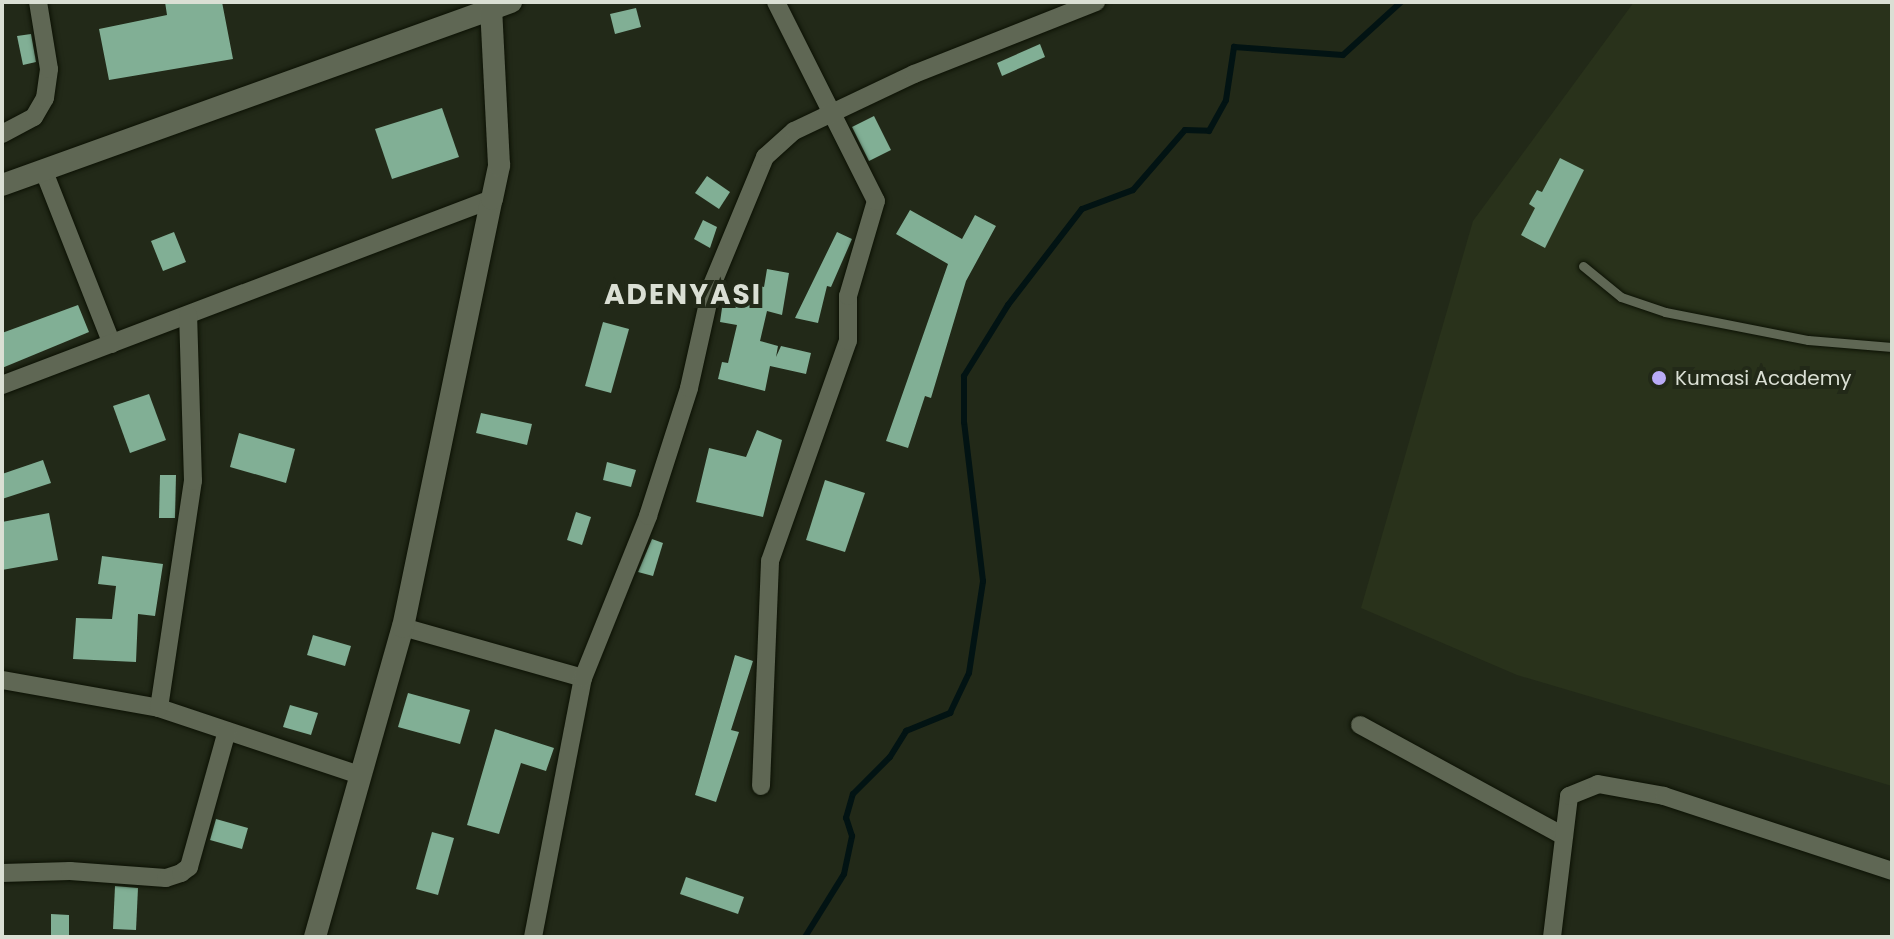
<!DOCTYPE html>
<style>
body{margin:0}
#map{position:relative;width:1894px;height:939px;overflow:hidden;background:#222918;font-family:Poppins,sans-serif}
div>[style]{position:absolute}
.built>*{inset:0;background:#29321b}
.stream>*{height:6px;margin:-3px;padding:0 3px;transform-origin:3px;border-radius:3px;background:#021313}
.building>*{inset:0;background:#81af95}
.roads{filter:drop-shadow(0 0 2px #0c1104) drop-shadow(0 0 2px #0c1104)}
.service>*{height:9px;margin:-4.5px;padding:0 4.5px;transform-origin:4.5px;border-radius:4.5px;background:#5f6754}
.minor>*{height:18px;margin:-9px;padding:0 9px;transform-origin:9px;border-radius:9px;background:#5f6754}
.tertiary>*{height:22px;margin:-11px;padding:0 11px;transform-origin:11px;border-radius:11px;background:#5f6754}
.dots>*{width:22px;height:22px;translate:-50% -50%;box-sizing:border-box;border:4px solid #222918;border-radius:50%}
span{translate:-50% -50%;white-space:nowrap;text-align:center;line-height:1.15;-webkit-text-stroke:8px #222918;paint-order:stroke}
.poi-label{font-size:20px;color:#dadfd4}
.left{translate:0 -50%;text-align:left}
.district-label{font-size:28px;color:#dadfd4;font-weight:700;letter-spacing:2px}
.frame{position:absolute;inset:0;border:4px solid #dadfd4;pointer-events:none}
</style>
<div id="map">
<div class="built">
<i style="clip-path:polygon(1634px 2px,1892px 2px,1892px 786px,1517px 675px,1361px 608px,1473px 221px)"></i>
</div>
<div class="stream">
<i style="left:805px;top:937px;width:74px;rotate:-58.2deg"></i>
<i style="left:844px;top:874px;width:39px;rotate:-78deg"></i>
<i style="left:852px;top:836px;width:19px;rotate:-108deg"></i>
<i style="left:846px;top:818px;width:25px;rotate:-74deg"></i>
<i style="left:853px;top:794px;width:52px;rotate:-45deg"></i>
<i style="left:890px;top:757px;width:31px;rotate:-58deg"></i>
<i style="left:906px;top:731px;width:48px;rotate:-22.2deg"></i>
<i style="left:950px;top:713px;width:44px;rotate:-64.6deg"></i>
<i style="left:969px;top:673px;width:93px;rotate:-81.3deg"></i>
<i style="left:983px;top:581px;width:160px;rotate:-96.8deg"></i>
<i style="left:964px;top:422px;width:46px;rotate:-90deg"></i>
<i style="left:964px;top:376px;width:84px;rotate:-58.2deg"></i>
<i style="left:1008px;top:305px;width:121px;rotate:-52.4deg"></i>
<i style="left:1082px;top:209px;width:54px;rotate:-20.4deg"></i>
<i style="left:1133px;top:190px;width:79px;rotate:-49.1deg"></i>
<i style="left:1185px;top:130px;width:24px;rotate:2deg"></i>
<i style="left:1209px;top:131px;width:35px;rotate:-61deg"></i>
<i style="left:1226px;top:100px;width:54px;rotate:-81.4deg"></i>
<i style="left:1234px;top:47px;width:109px;rotate:4.2deg"></i>
<i style="left:1343px;top:55px;width:79px;rotate:-42.4deg"></i>
</div>
<div class="building">
<i style="clip-path:polygon(165px 2px,222px 2px,233px 59px,109px 80px,99px 29px,167px 15px)"></i>
<i style="clip-path:polygon(636px 8px,641px 27px,615px 34px,610px 14px)"></i>
<i style="clip-path:polygon(31px 34px,36px 62px,23px 65px,17px 36px)"></i>
<i style="clip-path:polygon(1040px 44px,1045px 57px,1002px 76px,997px 63px)"></i>
<i style="clip-path:polygon(442px 108px,459px 157px,392px 179px,375px 129px)"></i>
<i style="clip-path:polygon(874px 116px,891px 150px,869px 161px,852px 127px)"></i>
<i style="clip-path:polygon(1560px 158px,1584px 170px,1545px 248px,1521px 235px,1535px 208px,1529px 204px,1537px 190px,1542px 192px)"></i>
<i style="clip-path:polygon(707px 176px,730px 192px,719px 209px,695px 193px)"></i>
<i style="clip-path:polygon(910px 210px,962px 239px,975px 215px,996px 226px,966px 281px,931px 398px,925px 396px,908px 448px,886px 441px,948px 264px,896px 234px)"></i>
<i style="clip-path:polygon(703px 220px,717px 227px,710px 248px,694px 239px)"></i>
<i style="clip-path:polygon(174px 232px,186px 262px,163px 271px,151px 241px)"></i>
<i style="clip-path:polygon(837px 232px,852px 239px,831px 287px,827px 286px,818px 323px,795px 318px)"></i>
<i style="clip-path:polygon(767px 269px,789px 273px,782px 315px,767px 311px,760px 341px,778px 346px,776px 357px,781px 346px,811px 353px,806px 374px,770px 366px,765px 391px,718px 379px,722px 362px,728px 363px,737px 325px,720px 322px,723px 301px,742px 304px,747px 283px,764px 287px)"></i>
<i style="clip-path:polygon(78px 305px,89px 332px,2px 368px,2px 333px)"></i>
<i style="clip-path:polygon(603px 322px,629px 329px,611px 393px,585px 386px)"></i>
<i style="clip-path:polygon(149px 394px,166px 440px,130px 453px,113px 406px)"></i>
<i style="clip-path:polygon(481px 413px,532px 424px,527px 445px,476px 433px)"></i>
<i style="clip-path:polygon(757px 430px,782px 440px,763px 517px,696px 502px,709px 448px,746px 457px)"></i>
<i style="clip-path:polygon(239px 433px,295px 449px,286px 483px,230px 467px)"></i>
<i style="clip-path:polygon(43px 460px,51px 483px,2px 499px,2px 474px)"></i>
<i style="clip-path:polygon(607px 462px,636px 470px,631px 487px,603px 480px)"></i>
<i style="clip-path:polygon(160px 475px,176px 475px,175px 518px,159px 518px)"></i>
<i style="clip-path:polygon(825px 480px,865px 493px,845px 552px,806px 540px)"></i>
<i style="clip-path:polygon(576px 512px,591px 517px,582px 545px,567px 540px)"></i>
<i style="clip-path:polygon(49px 513px,58px 560px,2px 570px,2px 522px)"></i>
<i style="clip-path:polygon(652px 539px,663px 543px,653px 576px,638px 572px)"></i>
<i style="clip-path:polygon(102px 556px,163px 564px,155px 616px,138px 614px,136px 662px,73px 659px,76px 618px,112px 619px,116px 586px,98px 584px)"></i>
<i style="clip-path:polygon(313px 635px,351px 646px,345px 666px,307px 655px)"></i>
<i style="clip-path:polygon(735px 655px,753px 661px,731px 730px,739px 732px,716px 802px,695px 795px)"></i>
<i style="clip-path:polygon(408px 693px,470px 710px,460px 744px,398px 727px)"></i>
<i style="clip-path:polygon(290px 705px,318px 713px,311px 735px,283px 727px)"></i>
<i style="clip-path:polygon(495px 729px,554px 748px,546px 771px,521px 763px,499px 834px,467px 825px)"></i>
<i style="clip-path:polygon(216px 819px,248px 828px,242px 849px,210px 840px)"></i>
<i style="clip-path:polygon(432px 832px,454px 838px,438px 895px,416px 889px)"></i>
<i style="clip-path:polygon(686px 877px,744px 897px,738px 914px,680px 894px)"></i>
<i style="clip-path:polygon(115px 886px,138px 888px,136px 930px,113px 929px)"></i>
<i style="clip-path:polygon(51px 914px,69px 915px,69px 936px,51px 936px)"></i>
</div>
<div class="roads">
<div class="service">
<i style="left:1583px;top:266px;width:49px;rotate:39.2deg"></i>
<i style="left:1621px;top:297px;width:46px;rotate:18.8deg"></i>
<i style="left:1665px;top:312px;width:146px;rotate:11.1deg"></i>
<i style="left:1808px;top:340px;width:84px;rotate:4.8deg"></i>
</div>
<div class="minor">
<i style="left:2px;top:134px;width:36px;rotate:-28deg"></i>
<i style="left:34px;top:117px;width:22px;rotate:-60deg"></i>
<i style="left:45px;top:98px;width:29px;rotate:-82deg"></i>
<i style="left:49px;top:69px;width:68px;rotate:-99.3deg"></i>
<i style="left:43px;top:169px;width:188px;rotate:68.5deg"></i>
<i style="left:2px;top:385px;width:524px;rotate:-20.79deg"></i>
<i style="left:403px;top:627px;width:187px;rotate:15.8deg"></i>
<i style="left:2px;top:680px;width:159px;rotate:10.1deg"></i>
<i style="left:159px;top:708px;width:211px;rotate:18.5deg"></i>
<i style="left:159px;top:708px;width:230px;rotate:-81.5deg"></i>
<i style="left:193px;top:481px;width:166px;rotate:-91.7deg"></i>
<i style="left:1360px;top:725px;width:232px;rotate:28.6deg"></i>
<i style="left:761px;top:786px;width:225px;rotate:-87.7deg"></i>
<i style="left:770px;top:561px;width:233px;rotate:-70.5deg"></i>
<i style="left:848px;top:341px;width:45px;rotate:-90deg"></i>
<i style="left:848px;top:296px;width:99px;rotate:-73.6deg"></i>
<i style="left:876px;top:201px;width:223px;rotate:-116.7deg"></i>
<i style="left:2px;top:873px;width:68px;rotate:-1.7deg"></i>
<i style="left:70px;top:871px;width:96px;rotate:4.2deg"></i>
<i style="left:166px;top:878px;width:16px;rotate:-18deg"></i>
<i style="left:181px;top:873px;width:10px;rotate:-37deg"></i>
<i style="left:189px;top:867px;width:141px;rotate:-74.4deg"></i>
<i style="left:533px;top:937px;width:264px;rotate:-79.1deg"></i>
<i style="left:583px;top:678px;width:175px;rotate:-68.1deg"></i>
<i style="left:648px;top:516px;width:134px;rotate:-72.2deg"></i>
<i style="left:689px;top:388px;width:106px;rotate:-77.4deg"></i>
<i style="left:712px;top:285px;width:139px;rotate:-67.5deg"></i>
<i style="left:765px;top:157px;width:39px;rotate:-42deg"></i>
<i style="left:794px;top:131px;width:133px;rotate:-25.4deg"></i>
<i style="left:914px;top:74px;width:196px;rotate:-21.6deg"></i>
<i style="left:1552px;top:937px;width:142px;rotate:-83.1deg"></i>
<i style="left:1569px;top:796px;width:31px;rotate:-22deg"></i>
<i style="left:1598px;top:784px;width:67px;rotate:10.3deg"></i>
<i style="left:1664px;top:796px;width:240px;rotate:18.2deg"></i>
</div>
<div class="tertiary">
<i style="left:2px;top:185px;width:541px;rotate:-19.77deg"></i>
<i style="left:315px;top:937px;width:322px;rotate:-74.2deg"></i>
<i style="left:403px;top:627px;width:437px;rotate:-78.3deg"></i>
<i style="left:492px;top:199px;width:35px;rotate:-78deg"></i>
<i style="left:499px;top:165px;width:156px;rotate:-92.9deg"></i>
</div>
</div>
<div class="dots">
<i style="left:1659px;top:378px;background:#b9abf7"></i>
</div>
<div class="poi-label">
<span class="left" style="left:1675px;top:378px">Kumasi Academy</span>
</div>
<div class="district-label">
<span style="left:683px;top:295px">ADENYASI</span>
</div>
<div class="frame"></div>
</div>
